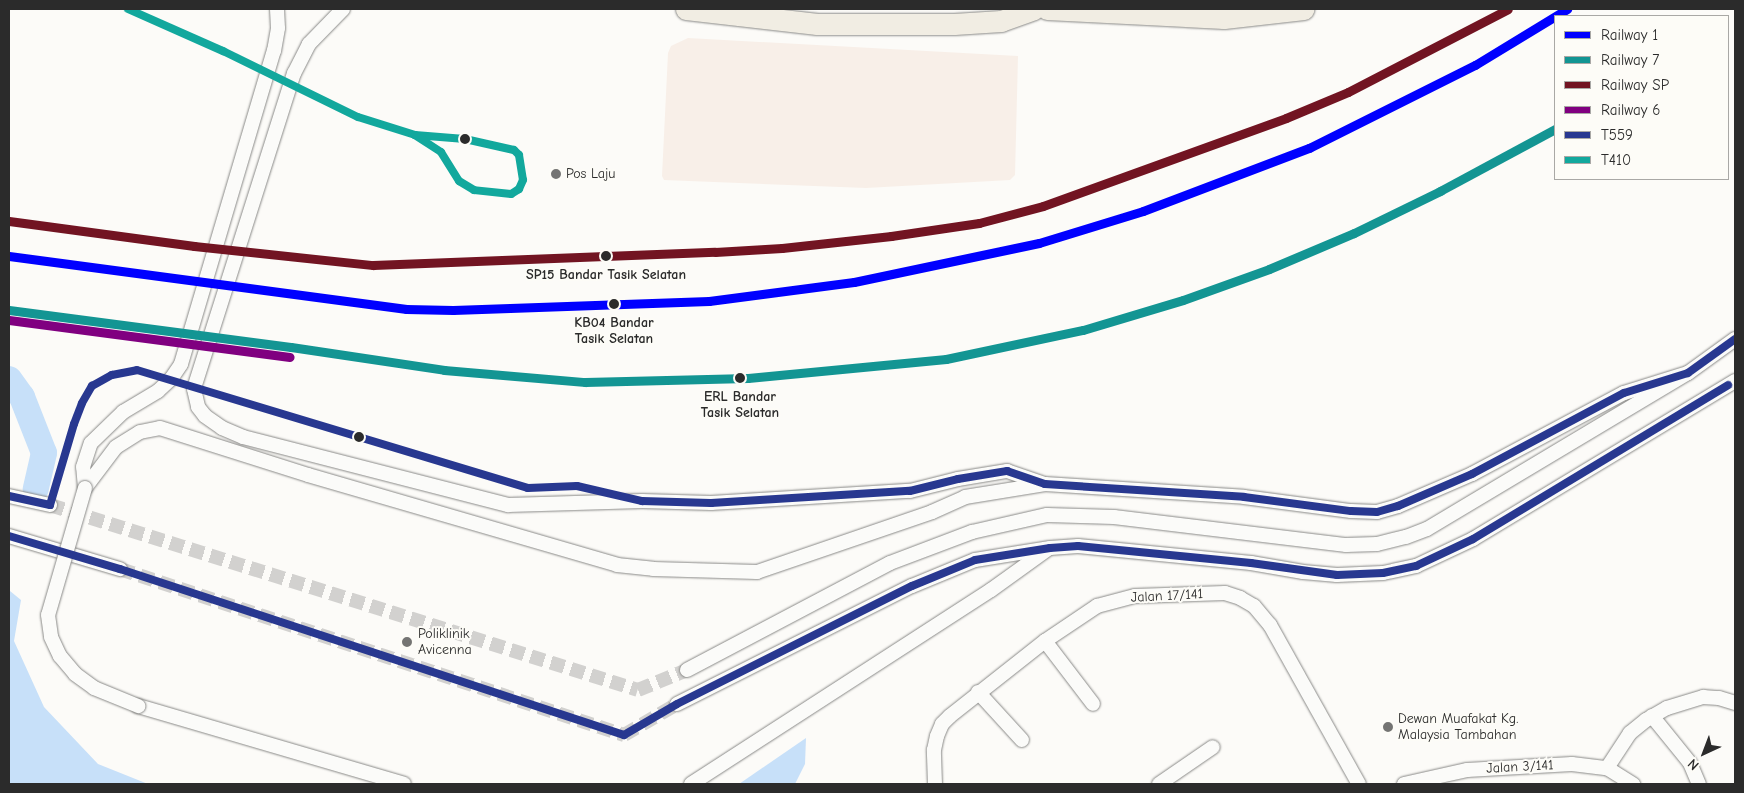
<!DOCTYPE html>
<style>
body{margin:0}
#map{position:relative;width:1744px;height:793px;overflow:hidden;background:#fcfbf8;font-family:"Comic Neue",sans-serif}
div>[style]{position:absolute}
.built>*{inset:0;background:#f8efe8}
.water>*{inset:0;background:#c7e0f9}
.river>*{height:26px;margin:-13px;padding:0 13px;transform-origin:13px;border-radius:13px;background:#c7e0f9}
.minor-tunnel>*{height:14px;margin-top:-7px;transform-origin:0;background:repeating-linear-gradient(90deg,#d2d1cf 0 14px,transparent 0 21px)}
.roads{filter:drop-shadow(0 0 1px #898987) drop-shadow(0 0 1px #898987)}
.minor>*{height:14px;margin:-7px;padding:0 7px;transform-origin:7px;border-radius:7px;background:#fbfbf9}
.highway>*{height:21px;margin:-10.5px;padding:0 10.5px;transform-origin:10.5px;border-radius:10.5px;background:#f1ede3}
.bridges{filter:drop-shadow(0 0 1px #898987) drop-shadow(0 0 1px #898987)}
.minor-bridge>*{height:14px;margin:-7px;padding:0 7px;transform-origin:7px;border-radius:7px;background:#fbfbf9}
.bus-1>*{height:8px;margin:-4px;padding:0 4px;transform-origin:4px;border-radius:4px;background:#283890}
.bus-2>*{height:8px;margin:-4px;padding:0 4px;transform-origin:4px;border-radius:4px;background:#12a89d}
.rail-1>*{height:9px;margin:-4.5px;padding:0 4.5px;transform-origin:4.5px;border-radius:4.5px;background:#00f}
.rail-2>*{height:9px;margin:-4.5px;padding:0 4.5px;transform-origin:4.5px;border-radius:4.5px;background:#139593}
.rail-3>*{height:9px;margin:-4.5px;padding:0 4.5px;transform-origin:4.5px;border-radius:4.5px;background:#721422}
.rail-4>*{height:9px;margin:-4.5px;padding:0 4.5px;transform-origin:4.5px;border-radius:4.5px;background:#800080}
.dots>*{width:14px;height:14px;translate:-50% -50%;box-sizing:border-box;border:2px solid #fdfcf7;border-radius:50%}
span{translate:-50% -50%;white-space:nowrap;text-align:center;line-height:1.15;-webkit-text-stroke:4px #fdfcf7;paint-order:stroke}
.poi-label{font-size:14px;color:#2b2b2b}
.left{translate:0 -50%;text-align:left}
.stop-label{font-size:14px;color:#2b2b2b;font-weight:700}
.street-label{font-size:14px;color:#2b2b2b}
.frame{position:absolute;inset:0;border:10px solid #2b2b2b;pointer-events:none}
.legend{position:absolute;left:1554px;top:15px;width:175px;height:165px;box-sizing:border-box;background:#fdfcf7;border:1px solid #a9a8a5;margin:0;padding:6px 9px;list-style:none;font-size:15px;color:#2b2b2b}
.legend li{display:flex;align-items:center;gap:10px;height:25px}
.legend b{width:25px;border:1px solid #a9a8a5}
.north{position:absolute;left:1679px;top:728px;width:50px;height:50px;-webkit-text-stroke:4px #fdfcf7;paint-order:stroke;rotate:223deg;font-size:14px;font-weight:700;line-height:20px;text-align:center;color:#2b2b2b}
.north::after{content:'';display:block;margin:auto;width:18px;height:22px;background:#2b2b2b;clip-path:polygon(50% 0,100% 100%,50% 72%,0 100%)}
</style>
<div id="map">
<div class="built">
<i style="clip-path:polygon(688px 38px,1018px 56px,1015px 175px,1010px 180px,866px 188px,664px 180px,662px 176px,668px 53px,671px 46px)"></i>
</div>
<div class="water">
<i style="clip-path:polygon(10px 591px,21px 600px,14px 641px,44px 707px,98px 764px,148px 784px,9px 784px)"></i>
<i style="clip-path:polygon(806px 738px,805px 764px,795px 784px,739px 784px)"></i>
</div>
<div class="river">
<i style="left:9px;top:379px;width:22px;rotate:54deg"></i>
<i style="left:22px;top:397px;width:60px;rotate:68.6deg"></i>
<i style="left:44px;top:453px;width:37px;rotate:103deg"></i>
</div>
<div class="minor-tunnel">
<i style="left:50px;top:505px;width:616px;rotate:17.46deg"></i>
<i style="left:638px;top:690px;width:53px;rotate:-22.2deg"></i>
<i style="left:120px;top:569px;width:531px;rotate:18.23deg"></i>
<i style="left:624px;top:735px;width:61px;rotate:-30.3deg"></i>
</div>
<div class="roads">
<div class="minor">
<i style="left:343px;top:9px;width:49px;rotate:134.2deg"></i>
<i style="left:309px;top:44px;width:33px;rotate:117deg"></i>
<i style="left:294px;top:73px;width:331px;rotate:107.6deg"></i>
<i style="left:194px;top:389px;width:18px;rotate:77deg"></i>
<i style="left:198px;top:407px;width:11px;rotate:52deg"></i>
<i style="left:205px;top:416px;width:21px;rotate:35deg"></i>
<i style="left:222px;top:428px;width:23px;rotate:23deg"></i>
<i style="left:243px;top:437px;width:274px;rotate:14.4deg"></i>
<i style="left:508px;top:505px;width:134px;rotate:-1.7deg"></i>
<i style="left:642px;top:501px;width:69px;rotate:1.7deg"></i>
<i style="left:711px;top:503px;width:199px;rotate:-3.5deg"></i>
<i style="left:910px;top:491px;width:49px;rotate:-14deg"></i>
<i style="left:958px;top:479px;width:50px;rotate:-9.3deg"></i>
<i style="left:1007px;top:471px;width:37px;rotate:19deg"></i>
<i style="left:85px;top:488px;width:51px;rotate:-52.9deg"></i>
<i style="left:116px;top:447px;width:28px;rotate:-32deg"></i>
<i style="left:140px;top:432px;width:20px;rotate:-11deg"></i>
<i style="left:160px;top:428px;width:155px;rotate:17.6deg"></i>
<i style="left:308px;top:475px;width:322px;rotate:16.2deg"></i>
<i style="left:617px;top:565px;width:36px;rotate:6deg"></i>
<i style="left:653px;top:569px;width:104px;rotate:1.7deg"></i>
<i style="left:757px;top:572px;width:185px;rotate:-18.9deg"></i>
<i style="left:932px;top:512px;width:36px;rotate:-24deg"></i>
<i style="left:965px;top:497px;width:81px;rotate:-9.2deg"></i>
<i style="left:1045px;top:484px;width:199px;rotate:3.7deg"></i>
<i style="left:1244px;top:497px;width:108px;rotate:7.5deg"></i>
<i style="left:1351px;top:511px;width:26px;rotate:2deg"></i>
<i style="left:1377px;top:512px;width:22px;rotate:-16deg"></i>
<i style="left:1398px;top:506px;width:81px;rotate:-23.4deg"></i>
<i style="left:1472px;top:474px;width:172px;rotate:-28.1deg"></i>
<i style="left:1624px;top:393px;width:67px;rotate:-17.4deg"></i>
<i style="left:85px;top:488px;width:21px;rotate:-95deg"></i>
<i style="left:83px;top:467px;width:25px;rotate:-72deg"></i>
<i style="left:91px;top:443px;width:45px;rotate:-44.1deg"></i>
<i style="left:123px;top:412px;width:41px;rotate:-31deg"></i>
<i style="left:158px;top:391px;width:18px;rotate:-43deg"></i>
<i style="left:171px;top:379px;width:18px;rotate:-56deg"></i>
<i style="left:181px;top:364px;width:327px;rotate:-73.5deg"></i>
<i style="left:274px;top:51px;width:23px;rotate:-80deg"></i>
<i style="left:278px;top:28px;width:19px;rotate:-93deg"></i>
<i style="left:9px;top:496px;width:42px;rotate:12.4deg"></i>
<i style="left:9px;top:536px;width:116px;rotate:16.6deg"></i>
<i style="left:1045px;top:641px;width:79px;rotate:52.7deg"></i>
<i style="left:687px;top:670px;width:229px;rotate:-27.8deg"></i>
<i style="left:890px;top:563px;width:88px;rotate:-20.7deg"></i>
<i style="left:972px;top:532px;width:77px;rotate:-12.8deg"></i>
<i style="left:1047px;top:515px;width:67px;rotate:1.7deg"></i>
<i style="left:1114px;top:517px;width:234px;rotate:6.9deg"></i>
<i style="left:1346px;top:545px;width:31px;rotate:-2deg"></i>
<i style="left:1377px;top:544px;width:30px;rotate:-14deg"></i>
<i style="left:1406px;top:537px;width:22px;rotate:-21deg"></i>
<i style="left:1427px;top:529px;width:304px;rotate:-30.9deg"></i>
<i style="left:1688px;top:373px;width:58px;rotate:-35.9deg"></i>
<i style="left:978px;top:692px;width:65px;rotate:47.5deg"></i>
<i style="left:677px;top:704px;width:263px;rotate:-26.7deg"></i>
<i style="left:912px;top:586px;width:68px;rotate:-22.4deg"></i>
<i style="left:975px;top:560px;width:76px;rotate:-9.1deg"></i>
<i style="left:1050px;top:548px;width:28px;rotate:-4deg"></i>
<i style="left:1078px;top:546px;width:174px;rotate:5.6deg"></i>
<i style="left:1251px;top:563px;width:53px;rotate:9.8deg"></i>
<i style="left:1303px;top:572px;width:34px;rotate:5deg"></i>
<i style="left:1337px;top:575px;width:46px;rotate:-2.5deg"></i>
<i style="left:1383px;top:573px;width:34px;rotate:-12deg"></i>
<i style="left:1416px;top:566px;width:63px;rotate:-25.3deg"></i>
<i style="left:1473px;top:539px;width:306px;rotate:-31.1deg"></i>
<i style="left:138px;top:706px;width:277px;rotate:16.3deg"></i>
<i style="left:1652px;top:716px;width:60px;rotate:51deg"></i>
<i style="left:1690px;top:763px;width:23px;rotate:67deg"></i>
<i style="left:1607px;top:768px;width:42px;rotate:-56.7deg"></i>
<i style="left:1630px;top:733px;width:21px;rotate:-39deg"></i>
<i style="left:1646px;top:720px;width:24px;rotate:-30deg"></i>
<i style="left:1667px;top:708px;width:38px;rotate:-17deg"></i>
<i style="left:1703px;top:697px;width:16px;rotate:4deg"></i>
<i style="left:1719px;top:698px;width:17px;rotate:17deg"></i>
<i style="left:691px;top:784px;width:357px;rotate:-32.9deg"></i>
<i style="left:991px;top:590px;width:70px;rotate:-35.7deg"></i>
<i style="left:935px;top:784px;width:34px;rotate:-92deg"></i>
<i style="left:934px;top:750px;width:14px;rotate:-78deg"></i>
<i style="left:937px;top:736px;width:13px;rotate:-67deg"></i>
<i style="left:942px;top:724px;width:11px;rotate:-45deg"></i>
<i style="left:950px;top:716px;width:121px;rotate:-38.3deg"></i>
<i style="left:1045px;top:641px;width:63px;rotate:-33.9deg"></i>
<i style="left:1097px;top:606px;width:39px;rotate:-15deg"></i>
<i style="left:1135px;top:596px;width:90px;rotate:-1.9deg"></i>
<i style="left:1225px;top:593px;width:16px;rotate:18deg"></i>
<i style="left:1240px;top:598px;width:16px;rotate:30deg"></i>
<i style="left:1254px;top:606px;width:25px;rotate:50deg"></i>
<i style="left:1270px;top:625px;width:182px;rotate:60.8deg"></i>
<i style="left:1159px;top:784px;width:65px;rotate:-34.4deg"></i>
<i style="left:1404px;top:784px;width:65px;rotate:-12.5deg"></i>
<i style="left:1467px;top:770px;width:105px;rotate:-3.3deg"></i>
<i style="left:1572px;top:764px;width:35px;rotate:7deg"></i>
<i style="left:1607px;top:768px;width:31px;rotate:32deg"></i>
</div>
<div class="highway">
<i style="left:686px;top:9px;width:132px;rotate:6.5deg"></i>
<i style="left:817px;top:24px;width:137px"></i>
<i style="left:954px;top:24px;width:47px;rotate:-3.7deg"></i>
<i style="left:1001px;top:21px;width:35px;rotate:-20deg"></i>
<i style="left:1047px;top:9px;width:177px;rotate:2.9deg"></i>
<i style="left:1224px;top:18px;width:80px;rotate:-6.5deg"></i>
</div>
</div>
<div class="bridges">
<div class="minor-bridge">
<i style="left:85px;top:488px;width:132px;rotate:106.2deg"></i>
<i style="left:48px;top:615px;width:22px;rotate:82deg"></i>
<i style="left:51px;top:637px;width:21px;rotate:65deg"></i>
<i style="left:60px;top:656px;width:23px;rotate:50deg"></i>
<i style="left:75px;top:674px;width:24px;rotate:36deg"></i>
<i style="left:94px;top:688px;width:48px;rotate:22.2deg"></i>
</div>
</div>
<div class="bus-1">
<i style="left:9px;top:496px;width:42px;rotate:12.4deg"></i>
<i style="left:50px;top:505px;width:84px;rotate:-73.5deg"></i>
<i style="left:74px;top:424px;width:22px;rotate:-69deg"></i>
<i style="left:82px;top:403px;width:20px;rotate:-60deg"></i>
<i style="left:92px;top:386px;width:23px;rotate:-29deg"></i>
<i style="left:112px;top:375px;width:25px;rotate:-11deg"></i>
<i style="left:137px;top:370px;width:408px;rotate:16.8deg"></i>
<i style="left:528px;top:488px;width:49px;rotate:-2.3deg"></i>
<i style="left:577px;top:486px;width:67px;rotate:13deg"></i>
<i style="left:642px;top:501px;width:69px;rotate:1.7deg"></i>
<i style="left:711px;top:503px;width:199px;rotate:-3.5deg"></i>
<i style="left:910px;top:491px;width:49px;rotate:-14deg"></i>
<i style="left:958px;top:479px;width:50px;rotate:-9.3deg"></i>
<i style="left:1007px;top:471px;width:40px;rotate:18.9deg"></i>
<i style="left:1045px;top:484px;width:199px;rotate:3.7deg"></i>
<i style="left:1244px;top:497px;width:108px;rotate:7.5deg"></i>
<i style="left:1351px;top:511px;width:26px;rotate:2deg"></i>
<i style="left:1377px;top:512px;width:22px;rotate:-16deg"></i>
<i style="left:1398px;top:506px;width:81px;rotate:-23.4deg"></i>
<i style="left:1472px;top:474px;width:172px;rotate:-28.1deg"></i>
<i style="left:1624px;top:393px;width:67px;rotate:-17.4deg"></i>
<i style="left:1688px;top:373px;width:58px;rotate:-35.9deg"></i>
<i style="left:9px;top:536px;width:116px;rotate:16.6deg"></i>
<i style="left:120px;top:569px;width:531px;rotate:18.23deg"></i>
<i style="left:624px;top:735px;width:61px;rotate:-30.3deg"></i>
<i style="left:677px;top:704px;width:263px;rotate:-26.7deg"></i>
<i style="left:912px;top:586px;width:68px;rotate:-22.4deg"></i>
<i style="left:975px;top:560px;width:76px;rotate:-9.1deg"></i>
<i style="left:1050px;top:548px;width:28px;rotate:-4deg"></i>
<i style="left:1078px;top:546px;width:174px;rotate:5.6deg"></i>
<i style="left:1251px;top:563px;width:87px;rotate:7.9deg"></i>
<i style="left:1337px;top:575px;width:46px;rotate:-2.5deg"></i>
<i style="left:1383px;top:573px;width:34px;rotate:-12deg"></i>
<i style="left:1416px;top:566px;width:63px;rotate:-25.3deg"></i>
<i style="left:1473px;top:539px;width:298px;rotate:-31.1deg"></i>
</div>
<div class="bus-2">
<i style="left:128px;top:9px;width:104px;rotate:23.9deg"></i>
<i style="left:223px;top:51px;width:150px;rotate:26.1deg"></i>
<i style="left:358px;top:117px;width:60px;rotate:17.5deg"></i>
<i style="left:415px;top:135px;width:50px;rotate:4.6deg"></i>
<i style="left:465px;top:139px;width:50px;rotate:12.7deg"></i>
<i style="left:514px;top:150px;width:7px;rotate:45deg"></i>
<i style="left:519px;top:155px;width:25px;rotate:81deg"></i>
<i style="left:523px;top:180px;width:10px;rotate:114deg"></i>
<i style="left:519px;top:189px;width:9px;rotate:148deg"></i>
<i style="left:511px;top:194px;width:37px;rotate:-174deg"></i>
<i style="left:474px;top:190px;width:17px;rotate:-149deg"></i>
<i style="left:459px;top:181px;width:34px;rotate:-122deg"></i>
<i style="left:441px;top:152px;width:31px;rotate:-147deg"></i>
</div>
<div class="rail-1">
<i style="left:9px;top:256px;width:401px;rotate:7.6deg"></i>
<i style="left:406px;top:309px;width:47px;rotate:1.2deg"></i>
<i style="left:453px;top:310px;width:256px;rotate:-2deg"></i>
<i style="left:709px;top:301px;width:146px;rotate:-7.5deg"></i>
<i style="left:854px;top:282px;width:189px;rotate:-11.9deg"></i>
<i style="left:1039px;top:243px;width:109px;rotate:-17.1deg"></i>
<i style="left:1143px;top:211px;width:178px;rotate:-20.8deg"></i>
<i style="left:1309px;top:148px;width:186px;rotate:-26.6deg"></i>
<i style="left:1475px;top:65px;width:108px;rotate:-31.3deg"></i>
</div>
<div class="rail-2">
<i style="left:9px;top:310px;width:284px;rotate:7.5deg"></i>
<i style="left:291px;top:347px;width:155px;rotate:8.5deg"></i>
<i style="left:444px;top:370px;width:142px;rotate:4.9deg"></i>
<i style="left:585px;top:382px;width:163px;rotate:-1.4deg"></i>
<i style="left:748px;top:378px;width:199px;rotate:-5.5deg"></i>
<i style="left:946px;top:359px;width:140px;rotate:-12deg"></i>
<i style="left:1083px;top:330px;width:104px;rotate:-16.7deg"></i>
<i style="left:1183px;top:300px;width:91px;rotate:-19.8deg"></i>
<i style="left:1269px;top:269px;width:92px;rotate:-23deg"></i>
<i style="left:1354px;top:233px;width:96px;rotate:-26deg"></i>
<i style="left:1440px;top:191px;width:131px;rotate:-28.3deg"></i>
</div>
<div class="rail-3">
<i style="left:9px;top:221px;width:187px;rotate:7.7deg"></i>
<i style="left:194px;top:246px;width:180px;rotate:6.1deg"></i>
<i style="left:373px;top:265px;width:342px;rotate:-2.2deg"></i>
<i style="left:715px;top:252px;width:67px;rotate:-3.4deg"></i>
<i style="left:782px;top:248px;width:110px;rotate:-6.3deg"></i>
<i style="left:891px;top:236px;width:89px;rotate:-8.4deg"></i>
<i style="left:979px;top:223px;width:66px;rotate:-14.9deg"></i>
<i style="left:1043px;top:206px;width:258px;rotate:-19.9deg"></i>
<i style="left:1286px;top:118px;width:67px;rotate:-22.8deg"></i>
<i style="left:1348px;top:92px;width:180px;rotate:-27.4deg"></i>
</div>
<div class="rail-4">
<i style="left:9px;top:320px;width:283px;rotate:7.5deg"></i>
</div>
<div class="dots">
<i style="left:465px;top:139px;background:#2b2b2b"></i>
<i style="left:556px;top:174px;background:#747473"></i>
<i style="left:606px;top:256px;background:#2b2b2b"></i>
<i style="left:614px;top:304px;background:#2b2b2b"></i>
<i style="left:740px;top:378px;background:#2b2b2b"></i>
<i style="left:359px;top:437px;background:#2b2b2b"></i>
<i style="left:407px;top:642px;background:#747473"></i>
<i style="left:1388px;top:727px;background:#747473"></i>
</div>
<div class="poi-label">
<span class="left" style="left:566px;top:174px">Pos Laju</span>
<span class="left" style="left:418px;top:642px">Poliklinik<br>Avicenna</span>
<span class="left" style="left:1398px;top:727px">Dewan Muafakat Kg.<br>Malaysia Tambahan</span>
</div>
<div class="stop-label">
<span style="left:606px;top:275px">SP15 Bandar Tasik Selatan</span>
<span style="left:614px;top:331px">KB04 Bandar<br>Tasik Selatan</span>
<span style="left:740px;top:405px">ERL Bandar<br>Tasik Selatan</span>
</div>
<div class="street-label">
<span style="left:1167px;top:596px;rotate:-3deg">Jalan 17/141</span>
<span style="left:1520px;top:767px;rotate:-3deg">Jalan 3/141</span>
</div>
<div class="frame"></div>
<ul class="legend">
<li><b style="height:6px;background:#00f"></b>Railway 1</li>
<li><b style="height:6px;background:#139593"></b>Railway 7</li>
<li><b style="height:6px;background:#721422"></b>Railway SP</li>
<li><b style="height:6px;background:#800080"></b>Railway 6</li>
<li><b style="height:6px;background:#283890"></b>T559</li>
<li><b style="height:6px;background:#12a89d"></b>T410</li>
</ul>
<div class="north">N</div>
</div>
